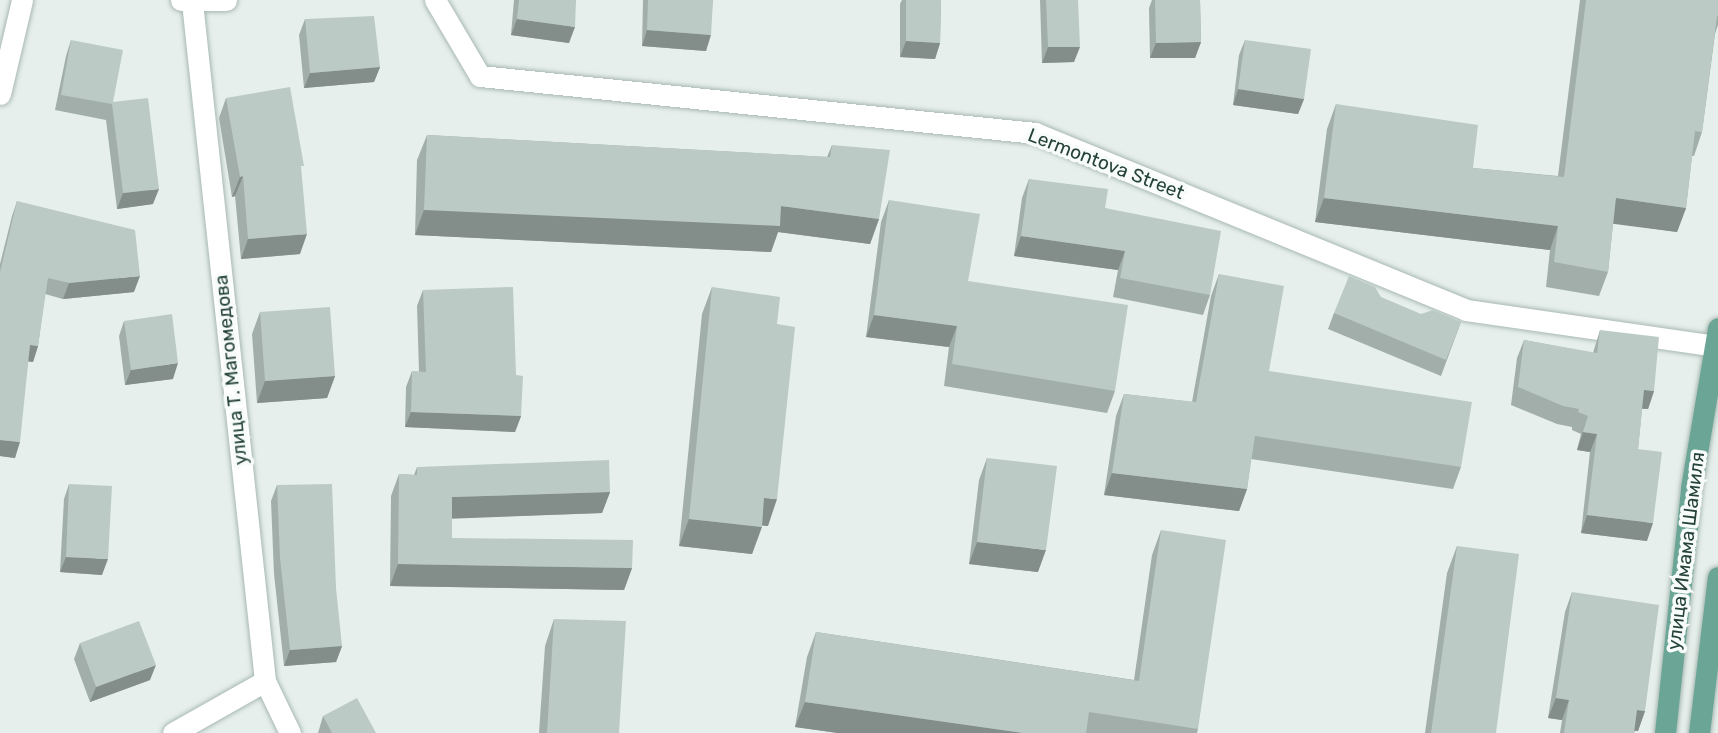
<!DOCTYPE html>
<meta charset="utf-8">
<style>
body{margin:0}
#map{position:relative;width:1718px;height:733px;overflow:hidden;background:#e6efeb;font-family:Rubik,sans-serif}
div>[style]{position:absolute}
.roads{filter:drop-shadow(0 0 2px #a8b8b2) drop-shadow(0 0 2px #a8b8b2)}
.minor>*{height:21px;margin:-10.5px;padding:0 10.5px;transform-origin:10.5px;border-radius:10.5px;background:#fff}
.major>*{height:21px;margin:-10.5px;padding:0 10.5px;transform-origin:10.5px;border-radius:10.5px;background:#6aa596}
.wall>*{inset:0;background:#a1aea9}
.shaded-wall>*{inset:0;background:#838d89}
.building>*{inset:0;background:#bbcac4}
span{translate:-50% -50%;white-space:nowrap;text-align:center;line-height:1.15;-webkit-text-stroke:7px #f7fbf9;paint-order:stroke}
.street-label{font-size:19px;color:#24423a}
</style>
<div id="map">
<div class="roads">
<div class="minor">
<i style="left:181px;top:0;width:45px"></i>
<i style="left:435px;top:0;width:88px;rotate:59.4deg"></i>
<i style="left:480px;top:76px;width:558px;rotate:5.86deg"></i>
<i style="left:1035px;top:133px;width:466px;rotate:22.3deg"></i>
<i style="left:1466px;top:310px;width:252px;rotate:8.2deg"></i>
<i style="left:192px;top:2px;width:683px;rotate:83.86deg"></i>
<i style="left:265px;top:681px;width:58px;rotate:64.3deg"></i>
<i style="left:0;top:94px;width:97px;rotate:-76.8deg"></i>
<i style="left:173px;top:733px;width:106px;rotate:-29.5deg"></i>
</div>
<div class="major">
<i style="left:1665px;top:733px;width:246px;rotate:-83.9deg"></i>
<i style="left:1691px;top:488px;width:162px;rotate:-80.4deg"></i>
<i style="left:1699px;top:733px;width:157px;rotate:-83.1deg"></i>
</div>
</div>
<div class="wall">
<i style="clip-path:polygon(514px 0,576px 0,569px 43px,511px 35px)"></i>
<i style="clip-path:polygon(643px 0,713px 0,706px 51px,642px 46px)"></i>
<i style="clip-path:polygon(902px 0,941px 0,940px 43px,935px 59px,900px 57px,900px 4px)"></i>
<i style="clip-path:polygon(1040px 0,1078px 0,1074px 62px,1042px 63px)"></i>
<i style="clip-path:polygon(1152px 0,1200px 0,1201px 42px,1195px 58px,1150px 58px,1149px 8px)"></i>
<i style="clip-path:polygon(1580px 0,1718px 0,1718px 25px,1715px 34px,1702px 132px,1694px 156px,1692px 156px,1686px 208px,1677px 232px,1613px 223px,1608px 272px,1599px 296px,1546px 287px,1550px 250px,1315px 222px,1327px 129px,1336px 104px,1473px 168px,1558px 176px)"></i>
<i style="clip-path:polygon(305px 19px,380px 67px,374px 82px,304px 88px,299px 35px)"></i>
<i style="clip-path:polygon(71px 40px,113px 102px,153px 204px,117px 209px,106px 120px,55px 110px,66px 56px)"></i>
<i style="clip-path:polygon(1245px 40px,1304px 99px,1298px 114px,1233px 105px,1239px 55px)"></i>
<i style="clip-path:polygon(226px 98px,301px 172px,300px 254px,241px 259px,235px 196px,232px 197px,219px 118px)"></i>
<i style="clip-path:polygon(427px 135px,827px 157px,832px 145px,879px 219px,870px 244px,778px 232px,771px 252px,415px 235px,417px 160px)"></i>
<i style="clip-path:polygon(1029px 179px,1105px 208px,1210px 295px,1203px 315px,1113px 297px,1118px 270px,1014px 256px,1022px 198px)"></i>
<i style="clip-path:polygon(889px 200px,968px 281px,1115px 391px,1107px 413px,944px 386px,949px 347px,866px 337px,881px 222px)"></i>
<i style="clip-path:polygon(17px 201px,134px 292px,63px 299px,45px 294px,38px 346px,33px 362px,28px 361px,15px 458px,0 456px,0 264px,12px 216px)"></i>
<i style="clip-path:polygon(1219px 274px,1269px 371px,1461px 467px,1453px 489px,1251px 459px,1247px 489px,1239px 511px,1104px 495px,1116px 416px,1124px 394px,1192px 402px,1211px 296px)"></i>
<i style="clip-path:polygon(712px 287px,777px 324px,768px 526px,762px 525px,752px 554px,679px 546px,702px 314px)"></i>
<i style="clip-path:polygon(423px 290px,516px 375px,521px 416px,515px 432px,405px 427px,406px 387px,412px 371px,419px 372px,417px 306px)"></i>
<i style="clip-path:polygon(260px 312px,335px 376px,327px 398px,257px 403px,252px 334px)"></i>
<i style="clip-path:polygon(1334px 313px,1421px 314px,1461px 322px,1441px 376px,1328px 329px)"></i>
<i style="clip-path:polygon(124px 321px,173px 379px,125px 385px,119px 336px)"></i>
<i style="clip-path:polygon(1600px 330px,1654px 391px,1648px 409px,1642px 409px,1638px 449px,1647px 541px,1581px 533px,1590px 452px,1577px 450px,1581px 434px,1572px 430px,1572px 427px,1557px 424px,1511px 405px,1517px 358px,1524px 340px,1593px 353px)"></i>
<i style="clip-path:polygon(987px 458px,1038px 572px,969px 564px,979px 480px)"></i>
<i style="clip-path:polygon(417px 467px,610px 492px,602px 513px,452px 518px,452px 538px,632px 568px,624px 590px,390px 586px,391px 496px,399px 474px,414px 475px)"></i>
<i style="clip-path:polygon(69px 484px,102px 575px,60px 572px,64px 499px)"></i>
<i style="clip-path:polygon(277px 485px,342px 646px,336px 662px,284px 666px,274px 574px,271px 501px)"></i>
<i style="clip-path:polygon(1161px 530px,1198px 729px,1197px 733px,838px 733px,795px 727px,807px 657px,816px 632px,1134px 680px,1152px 555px)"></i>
<i style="clip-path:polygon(1457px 546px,1496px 733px,1425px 733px,1447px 573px)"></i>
<i style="clip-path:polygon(1572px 592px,1645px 711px,1638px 731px,1635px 731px,1634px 733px,1560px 733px,1562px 720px,1548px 718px,1565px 612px)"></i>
<i style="clip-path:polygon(554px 619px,619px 733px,539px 733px,545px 646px)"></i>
<i style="clip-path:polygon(80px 643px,150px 680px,90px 702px,74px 659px)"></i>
<i style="clip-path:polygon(323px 716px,376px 733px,318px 733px)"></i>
</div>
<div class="shaded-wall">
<i style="clip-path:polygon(517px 19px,575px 27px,569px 43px,511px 35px)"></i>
<i style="clip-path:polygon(647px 30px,711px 35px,706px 51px,642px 46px)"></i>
<i style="clip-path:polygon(906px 41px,940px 43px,935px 59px,900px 57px)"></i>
<i style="clip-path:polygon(1201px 42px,1195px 58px,1150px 58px,1156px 43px)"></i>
<i style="clip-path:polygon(1048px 47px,1080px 47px,1074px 62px,1042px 63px)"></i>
<i style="clip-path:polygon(380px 67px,374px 82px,304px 88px,310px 73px)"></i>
<i style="clip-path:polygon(1238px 89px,1304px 99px,1298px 114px,1233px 105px)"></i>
<i style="clip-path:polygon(243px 176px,235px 196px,232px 197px,240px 177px)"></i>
<i style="clip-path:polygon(159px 189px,153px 204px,117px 209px,123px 193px)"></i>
<i style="clip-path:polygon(1324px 198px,1558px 226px,1550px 250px,1315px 222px)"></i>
<i style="clip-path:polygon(1616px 198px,1686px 208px,1677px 232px,1607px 223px)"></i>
<i style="clip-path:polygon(781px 206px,879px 219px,870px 244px,778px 232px,771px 252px,415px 235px,424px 210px)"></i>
<i style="clip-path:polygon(307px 234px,300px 254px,241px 259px,248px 239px)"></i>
<i style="clip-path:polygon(1021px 236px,1125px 251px,1118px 270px,1014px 256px)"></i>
<i style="clip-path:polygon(140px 276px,134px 292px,63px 299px,69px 283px)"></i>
<i style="clip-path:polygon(874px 315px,957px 326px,949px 347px,866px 337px)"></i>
<i style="clip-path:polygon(30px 345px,38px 346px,33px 362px,24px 361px)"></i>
<i style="clip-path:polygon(178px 363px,173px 379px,125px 385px,131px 370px)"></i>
<i style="clip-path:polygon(335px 376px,327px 398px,257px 403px,265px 381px)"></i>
<i style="clip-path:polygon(1644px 390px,1654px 391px,1648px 409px,1637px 408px)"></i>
<i style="clip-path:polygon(411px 412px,521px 416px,515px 432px,405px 427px)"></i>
<i style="clip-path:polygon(1583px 432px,1597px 434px,1590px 452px,1577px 450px)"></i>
<i style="clip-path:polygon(0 440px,20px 442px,15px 458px,0 456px)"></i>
<i style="clip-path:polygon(1112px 473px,1247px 489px,1239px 511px,1104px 495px)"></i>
<i style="clip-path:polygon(610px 492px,602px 513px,444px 519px,452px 497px)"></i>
<i style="clip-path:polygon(764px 498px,777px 499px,768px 526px,754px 525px)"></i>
<i style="clip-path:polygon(1587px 515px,1653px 523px,1647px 541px,1581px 533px)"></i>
<i style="clip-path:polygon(689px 519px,762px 527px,752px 554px,679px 546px)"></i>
<i style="clip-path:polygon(977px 542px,1046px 550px,1038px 572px,969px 564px)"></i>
<i style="clip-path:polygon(66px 557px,108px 559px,102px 575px,60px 572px)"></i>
<i style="clip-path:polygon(398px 564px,632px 568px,624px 590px,390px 586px)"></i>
<i style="clip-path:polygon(342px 646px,336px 662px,284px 666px,290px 650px)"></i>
<i style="clip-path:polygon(156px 665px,150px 680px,90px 702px,96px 687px)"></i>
<i style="clip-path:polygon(1556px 698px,1569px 700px,1562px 720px,1548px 718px)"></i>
<i style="clip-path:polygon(805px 702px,1023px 733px,838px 733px,795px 727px)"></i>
<i style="clip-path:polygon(1637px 710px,1645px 711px,1638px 731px,1630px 730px)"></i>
</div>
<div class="building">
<i style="clip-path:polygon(519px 0,576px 0,575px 27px,517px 19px)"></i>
<i style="clip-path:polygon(648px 0,713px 0,711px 35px,647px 30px)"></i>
<i style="clip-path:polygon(906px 0,941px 0,940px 43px,906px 41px)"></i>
<i style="clip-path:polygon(1046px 0,1078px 0,1080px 47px,1048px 47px)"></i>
<i style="clip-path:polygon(1155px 0,1200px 0,1201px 42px,1156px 43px)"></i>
<i style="clip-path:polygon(1586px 0,1718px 0,1718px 16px,1717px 16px,1702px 132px,1695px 131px,1686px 208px,1616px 198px,1608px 272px,1554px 262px,1558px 226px,1324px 198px,1336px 104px,1478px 125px,1473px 168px,1564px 177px)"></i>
<i style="clip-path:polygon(374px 16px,380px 67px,310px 73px,305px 19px)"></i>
<i style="clip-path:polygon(71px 40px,123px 50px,113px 102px,148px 98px,159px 189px,123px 193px,112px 104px,61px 95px)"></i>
<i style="clip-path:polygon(1245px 40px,1311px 49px,1304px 99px,1238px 89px)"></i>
<i style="clip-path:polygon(290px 87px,304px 166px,301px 166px,307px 234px,248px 239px,243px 176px,240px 177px,226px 98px)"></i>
<i style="clip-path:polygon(427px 135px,830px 157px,832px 145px,890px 150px,879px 219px,781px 206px,780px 226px,424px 210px)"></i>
<i style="clip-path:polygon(1029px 179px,1108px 189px,1105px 208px,1221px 231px,1210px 295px,1120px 278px,1125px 251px,1021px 236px)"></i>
<i style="clip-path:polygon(889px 200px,980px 214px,968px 281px,1128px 305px,1115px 391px,952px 364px,957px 326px,874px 315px)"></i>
<i style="clip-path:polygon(17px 201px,135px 230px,140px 276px,69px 283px,48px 278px,38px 346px,30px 345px,20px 442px,0 440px,0 272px)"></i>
<i style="clip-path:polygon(1219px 274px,1284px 286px,1269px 371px,1472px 402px,1461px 467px,1255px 436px,1247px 489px,1112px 473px,1124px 394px,1196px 402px)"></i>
<i style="clip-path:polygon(1349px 276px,1375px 287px,1381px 297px,1421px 314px,1433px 310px,1461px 322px,1446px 360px,1334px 313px)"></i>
<i style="clip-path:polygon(513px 287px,516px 375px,523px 376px,521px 416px,411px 412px,412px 371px,426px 372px,423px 290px)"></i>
<i style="clip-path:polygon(712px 287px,780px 297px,777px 324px,795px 327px,777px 499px,764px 498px,762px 527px,689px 519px)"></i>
<i style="clip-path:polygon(330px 307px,335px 376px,265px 381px,260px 312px)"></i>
<i style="clip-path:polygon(172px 314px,178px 363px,131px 370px,124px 321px)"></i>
<i style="clip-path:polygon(1600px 330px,1659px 337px,1654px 391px,1644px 390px,1638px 449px,1662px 452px,1653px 523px,1587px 515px,1597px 434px,1583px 432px,1588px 416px,1578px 412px,1579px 409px,1563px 406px,1518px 387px,1524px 340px,1597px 353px)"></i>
<i style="clip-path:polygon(987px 458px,1057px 466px,1046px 550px,977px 542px)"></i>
<i style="clip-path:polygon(609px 460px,610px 492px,452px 497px,452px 538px,633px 540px,632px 568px,398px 564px,399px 474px,417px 475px,417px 467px)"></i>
<i style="clip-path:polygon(69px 484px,112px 486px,108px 559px,66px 557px)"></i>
<i style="clip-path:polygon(332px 484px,336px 588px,342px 646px,290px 650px,280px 558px,277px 485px)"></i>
<i style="clip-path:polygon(1161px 530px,1226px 540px,1198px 729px,1089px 712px,1086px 733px,1023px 733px,805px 702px,816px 632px,1139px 681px)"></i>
<i style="clip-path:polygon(1457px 546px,1519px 554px,1496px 733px,1431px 733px)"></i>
<i style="clip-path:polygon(1572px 592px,1659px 605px,1645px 711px,1637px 710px,1634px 733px,1564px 733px,1569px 700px,1556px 698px)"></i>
<i style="clip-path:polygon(554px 619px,626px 621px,619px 733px,547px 733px)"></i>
<i style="clip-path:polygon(139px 621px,156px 665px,96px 687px,80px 643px)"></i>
<i style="clip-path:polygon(357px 698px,376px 733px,332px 733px,323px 716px)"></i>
</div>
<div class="street-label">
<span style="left:1106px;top:164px;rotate:21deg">Lermontova Street</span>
<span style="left:231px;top:370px;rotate:-96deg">улица Т. Магомедова</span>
<span style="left:1686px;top:551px;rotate:-83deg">улица Имама Шамиля</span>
</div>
</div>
